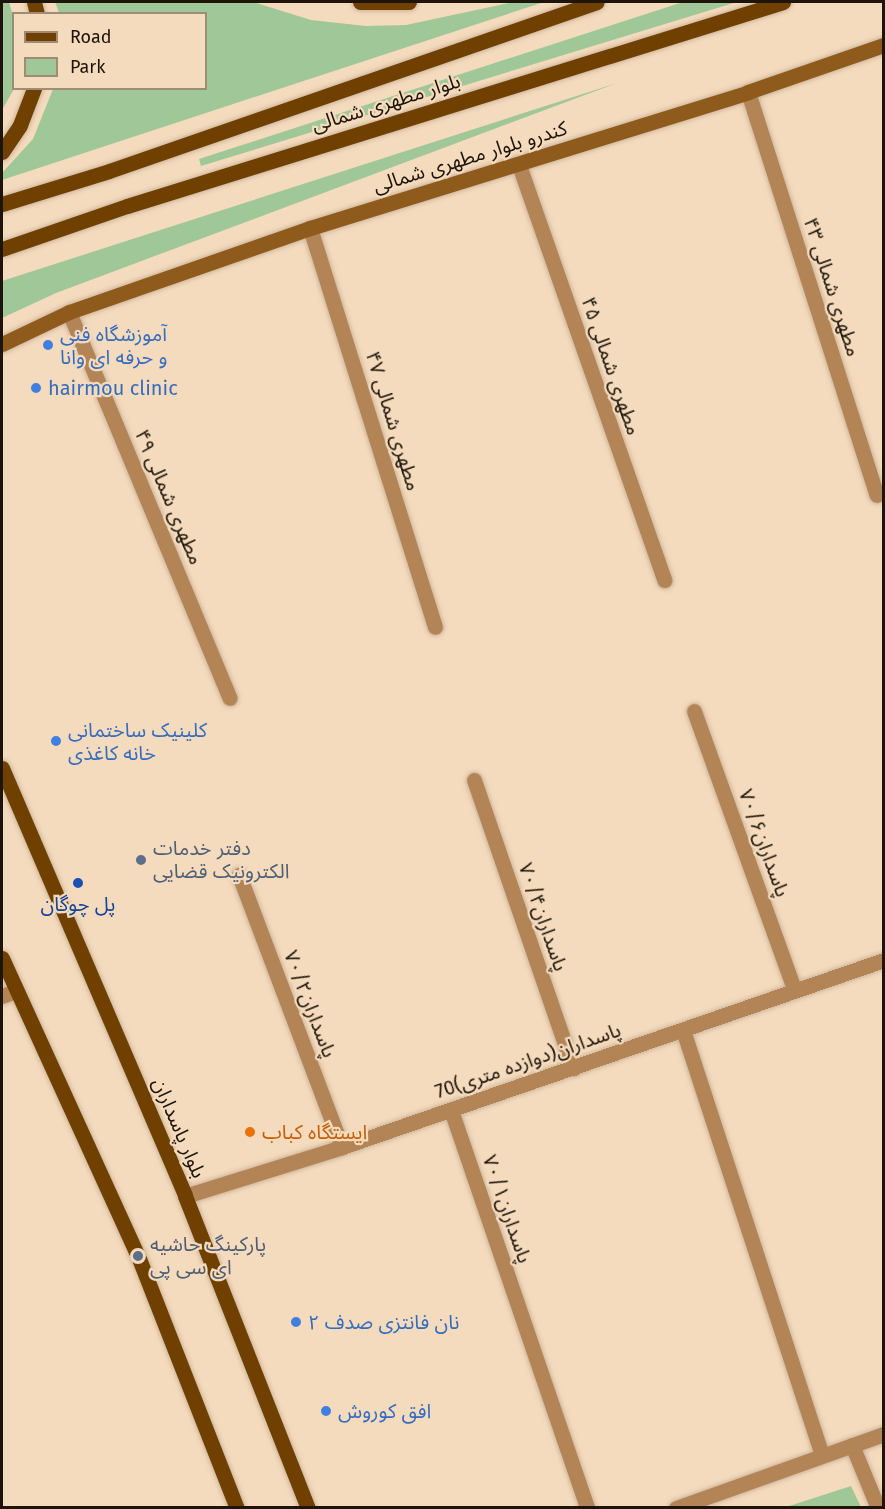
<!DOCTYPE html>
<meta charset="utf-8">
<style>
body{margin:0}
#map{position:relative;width:885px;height:1509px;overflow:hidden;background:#f5dbbd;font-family:"Fira Sans","Noto Sans Arabic",sans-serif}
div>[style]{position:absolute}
.green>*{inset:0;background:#a0c798}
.roads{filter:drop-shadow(0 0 2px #ceb79d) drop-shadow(0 0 2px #ceb79d)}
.minor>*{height:15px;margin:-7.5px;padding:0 7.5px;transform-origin:7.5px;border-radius:7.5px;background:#b28456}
.secondary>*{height:15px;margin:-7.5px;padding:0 7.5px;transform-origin:7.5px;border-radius:7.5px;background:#8f5b1c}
.primary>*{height:15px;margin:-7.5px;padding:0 7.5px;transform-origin:7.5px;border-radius:7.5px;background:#6f4000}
.dots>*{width:16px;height:16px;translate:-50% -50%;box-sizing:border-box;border:3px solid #f5dbbd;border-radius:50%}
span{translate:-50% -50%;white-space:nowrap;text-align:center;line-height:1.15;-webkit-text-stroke:4.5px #f5dbbd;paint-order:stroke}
.street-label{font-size:20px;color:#1e150a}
.shop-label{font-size:20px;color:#366cbe}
.left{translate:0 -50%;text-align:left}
.service-label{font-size:20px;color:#4e5e75}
.transit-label{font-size:20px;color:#164399}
.food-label{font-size:20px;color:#c56008}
.frame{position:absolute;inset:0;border:3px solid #1e150a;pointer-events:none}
.legend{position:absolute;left:12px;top:12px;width:195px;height:78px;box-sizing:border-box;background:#f5dbbd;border:2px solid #9f8c75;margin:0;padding:8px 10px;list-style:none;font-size:18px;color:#1e150a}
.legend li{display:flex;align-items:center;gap:12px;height:30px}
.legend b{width:30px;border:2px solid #9f8c75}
</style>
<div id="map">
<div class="green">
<i style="clip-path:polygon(2px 2px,9px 2px,13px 16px,14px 89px,2px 110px)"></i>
<i style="clip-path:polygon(55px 2px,253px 2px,311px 20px,366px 26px,406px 25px,513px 2px,544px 2px,2px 180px,2px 173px,33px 139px,53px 89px,206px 88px,206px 14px,59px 13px)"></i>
<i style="clip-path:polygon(683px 2px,737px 2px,201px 166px,199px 159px)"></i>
<i style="clip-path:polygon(617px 83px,56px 293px,2px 318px,2px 281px)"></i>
<i style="clip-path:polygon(851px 1486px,861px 1507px,786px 1507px)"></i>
</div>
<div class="roads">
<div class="minor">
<i style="left:748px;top:92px;width:423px;rotate:72.3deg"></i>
<i style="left:519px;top:165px;width:440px;rotate:70.7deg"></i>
<i style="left:310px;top:228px;width:418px;rotate:72.6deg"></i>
<i style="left:69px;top:312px;width:418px;rotate:67.4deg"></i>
<i style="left:694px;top:711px;width:295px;rotate:70.2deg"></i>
<i style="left:474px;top:780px;width:305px;rotate:71deg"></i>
<i style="left:239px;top:875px;width:291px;rotate:69.3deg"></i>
<i style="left:2px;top:996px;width:15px;rotate:-20deg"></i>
<i style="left:683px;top:1030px;width:447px;rotate:71.9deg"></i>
<i style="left:451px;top:1110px;width:421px;rotate:71.1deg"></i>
<i style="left:185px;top:1196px;width:164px;rotate:-17.3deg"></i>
<i style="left:342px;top:1147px;width:573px;rotate:-19.04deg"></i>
<i style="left:852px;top:1445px;width:68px;rotate:67.6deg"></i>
<i style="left:676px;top:1508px;width:221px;rotate:-19.6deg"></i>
</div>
<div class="secondary">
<i style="left:2px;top:344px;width:74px;rotate:-25.5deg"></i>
<i style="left:69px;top:312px;width:255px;rotate:-19.2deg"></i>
<i style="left:310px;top:228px;width:459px;rotate:-17.2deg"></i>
<i style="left:748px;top:92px;width:144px;rotate:-19.1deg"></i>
</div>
<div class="primary">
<i style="left:34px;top:2px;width:12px;rotate:76deg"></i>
<i style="left:360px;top:2px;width:49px"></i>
<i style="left:2px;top:152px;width:32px;rotate:-56deg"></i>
<i style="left:20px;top:125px;width:40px;rotate:-69deg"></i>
<i style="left:2px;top:204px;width:112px;rotate:-17.1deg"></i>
<i style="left:109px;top:171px;width:516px;rotate:-19.1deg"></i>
<i style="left:2px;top:249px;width:132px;rotate:-19deg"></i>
<i style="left:127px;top:206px;width:687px;rotate:-17.27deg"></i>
<i style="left:2px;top:768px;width:465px;rotate:66.8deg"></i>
<i style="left:185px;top:1196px;width:335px;rotate:68.5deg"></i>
<i style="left:2px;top:958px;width:328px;rotate:65.5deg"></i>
<i style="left:138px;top:1256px;width:271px;rotate:68.6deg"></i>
</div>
</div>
<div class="dots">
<i style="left:48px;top:345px;background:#3f7fe0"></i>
<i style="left:36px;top:388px;background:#3f7fe0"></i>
<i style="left:56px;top:741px;background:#3f7fe0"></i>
<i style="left:141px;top:860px;background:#5c6f8a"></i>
<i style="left:78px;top:883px;background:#1a4fb4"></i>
<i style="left:250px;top:1132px;background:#e8710a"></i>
<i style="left:138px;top:1256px;background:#5c6f8a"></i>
<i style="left:296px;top:1322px;background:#3f7fe0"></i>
<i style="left:326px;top:1411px;background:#3f7fe0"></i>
</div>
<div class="street-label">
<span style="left:386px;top:103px;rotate:-17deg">بلوار مطهری شمالی</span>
<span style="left:470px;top:157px;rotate:-17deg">کندرو بلوار مطهری شمالی</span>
<span style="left:832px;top:287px;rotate:72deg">مطهرى شمالى ۴۳</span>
<span style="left:611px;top:366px;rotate:71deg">مطهرى شمالى ۴۵</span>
<span style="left:393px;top:421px;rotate:73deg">مطهرى شمالى ۴۷</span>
<span style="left:169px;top:497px;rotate:67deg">مطهرى شمالى ۴۹</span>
<span style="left:764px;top:843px;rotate:70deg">پاسداران۷۰/۶</span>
<span style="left:543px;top:917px;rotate:71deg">پاسداران۷۰/۴</span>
<span style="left:310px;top:1004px;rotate:69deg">پاسداران۷۰/۲</span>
<span style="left:528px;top:1061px;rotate:-19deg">70پاسداران(دوازده متری)</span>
<span style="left:179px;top:1128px;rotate:67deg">بلوار پاسداران</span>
<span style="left:507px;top:1209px;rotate:71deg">پاسداران۷۰/۱</span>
</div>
<div class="shop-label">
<span class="left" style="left:60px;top:346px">آموزشگاه فنی<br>و حرفه ای وانا</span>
<span class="left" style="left:48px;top:388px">hairmou clinic</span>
<span class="left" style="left:68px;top:742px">کلینیک ساختمانی<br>خانه کاغذی</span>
<span class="left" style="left:308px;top:1322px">نان فانتزی صدف ۲</span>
<span class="left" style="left:338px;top:1411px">افق کوروش</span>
</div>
<div class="service-label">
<span class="left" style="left:153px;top:860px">دفتر خدمات<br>الکترونیک قضایی</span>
<span class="left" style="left:150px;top:1256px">پارکینگ حاشیه<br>ای سی پی</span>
</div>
<div class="transit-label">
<span style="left:78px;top:904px">پل چوگان</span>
</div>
<div class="food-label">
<span class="left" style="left:262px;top:1132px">ایستگاه کباب</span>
</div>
<div class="frame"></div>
<ul class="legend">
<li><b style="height:8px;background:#6f4000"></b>Road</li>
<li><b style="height:16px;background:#a0c798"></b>Park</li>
</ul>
</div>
